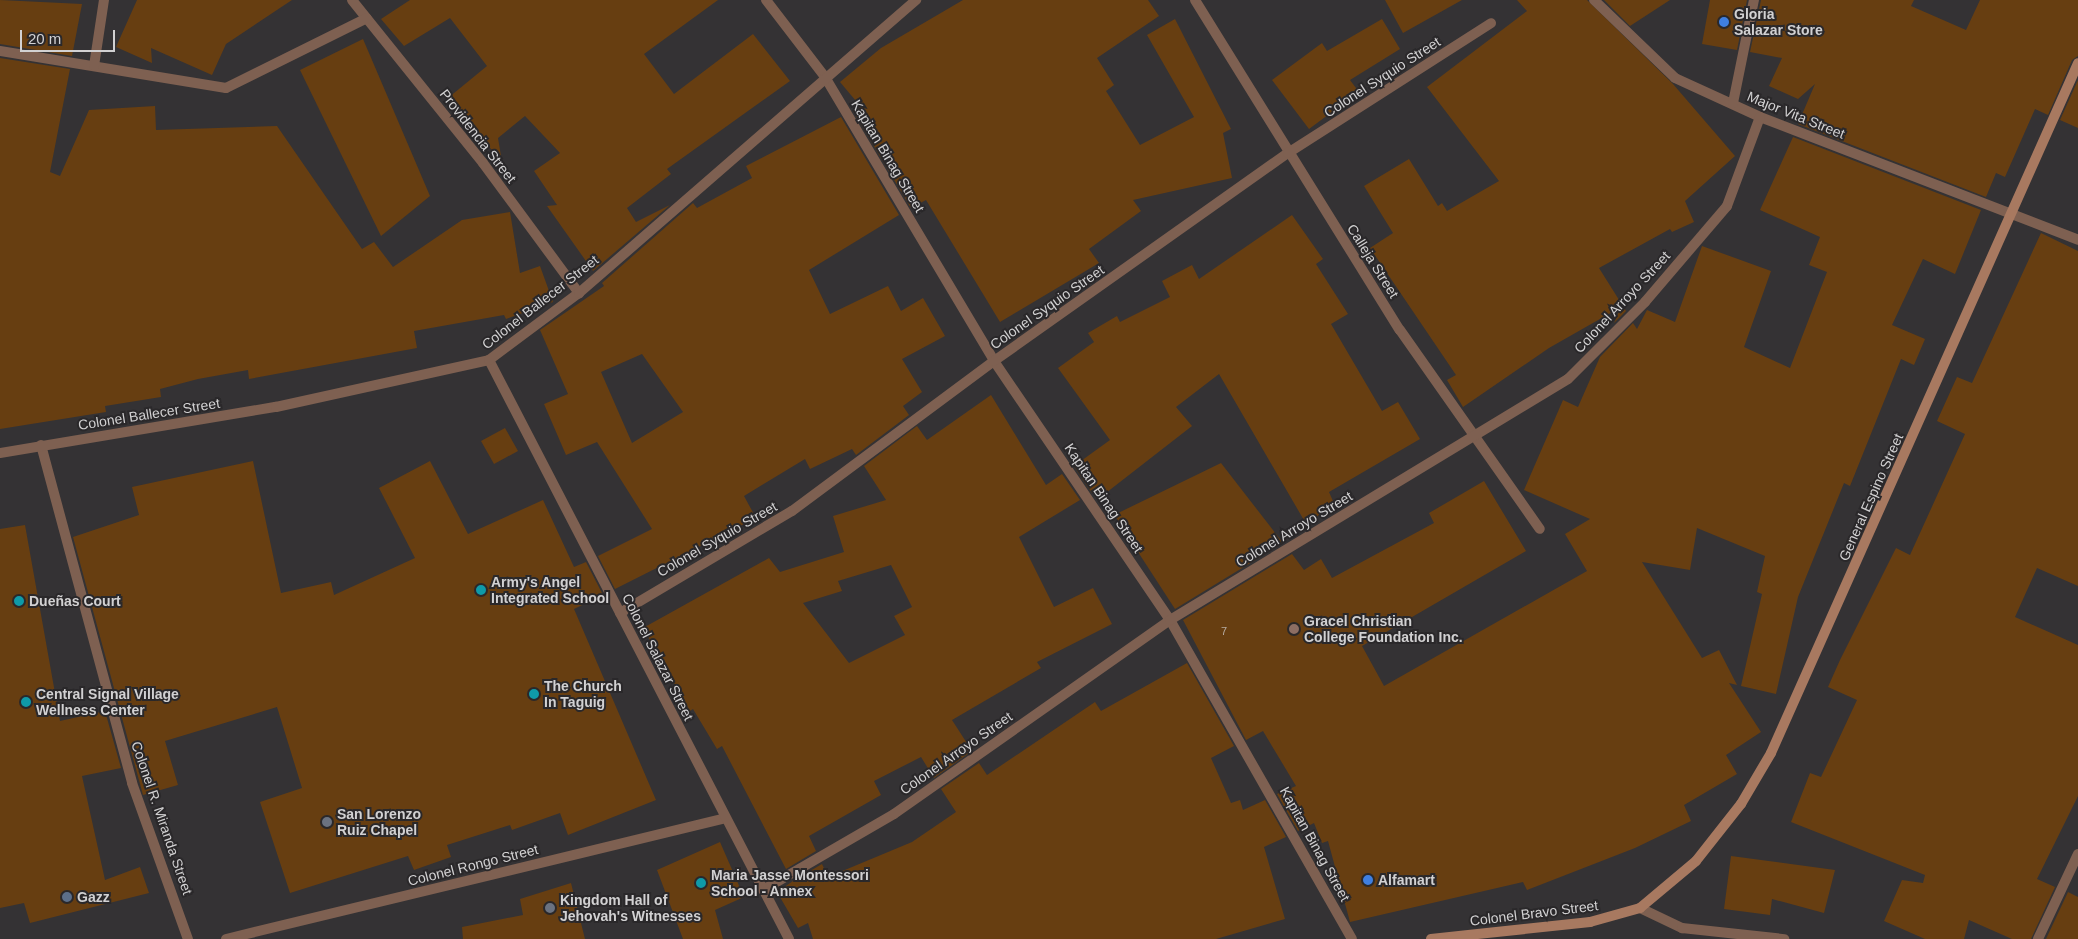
<!DOCTYPE html>
<meta charset="utf-8">
<style>
body{margin:0}
#map{position:relative;width:2078px;height:939px;overflow:hidden;background:#343234;font-family:Helvetica,sans-serif}
div>[style]{position:absolute}
.building>*{inset:0;background:#673e11}
.minor>*{height:10px;margin:-5px;padding:0 5px;transform-origin:5px;border-radius:5px;background:#7e6051}
.tertiary>*{height:10px;margin:-5px;padding:0 5px;transform-origin:5px;border-radius:5px;background:#7e6051}
.secondary>*{height:10px;margin:-5px;padding:0 5px;transform-origin:5px;border-radius:5px;background:#a87960}
.dots>*{width:14px;height:14px;translate:-50% -50%;box-sizing:border-box;border:2px solid #2a282a;border-radius:50%}
span{translate:-50% -50%;white-space:nowrap;text-align:center;line-height:1.15;-webkit-text-stroke:4px #2a282a;paint-order:stroke}
.number-label{font-size:11px;color:#b7aca2}
.number-label span{-webkit-text-stroke-width:0}
.poi-label{font-size:14px;color:#d2d1d2;font-weight:700}
.left{translate:0 -50%;text-align:left}
.street-label{font-size:14px;color:#d2d1d2}
.scale{position:absolute;left:20px;top:30px;width:95px;height:22px;box-sizing:border-box;border:2px solid #d2d1d2;border-top:0;padding-left:6px;font-size:15px;line-height:18px;white-space:nowrap;color:#d2d1d2;-webkit-text-stroke:4px #2a282a;paint-order:stroke}
</style>
<div id="map">
<div class="building">
<i style="clip-path:polygon(0 0,82px 4px,72px 56px,0 44px)"></i>
<i style="clip-path:polygon(137px 0,292px 0,226px 44px,212px 75px,151px 48px,152px 63px,116px 47px)"></i>
<i style="clip-path:polygon(410px 0,718px 0,644px 54px,674px 94px,753px 34px,790px 81px,667px 169px,671px 174px,627px 208px,636px 222px,670px 205px,593px 271px,547px 206px,557px 205px,534px 171px,560px 153px,525px 116px,498px 138px,502px 162px,448px 98px,487px 66px,450px 18px,404px 46px,381px 19px)"></i>
<i style="clip-path:polygon(963px 0,1148px 0,1159px 16px,1097px 58px,1114px 85px,1106px 91px,1140px 145px,1194px 117px,1147px 35px,1175px 19px,1231px 129px,1223px 133px,1232px 178px,1133px 200px,1141px 211px,1089px 249px,1099px 263px,1000px 322px,926px 200px,911px 208px,853px 111px,861px 107px,840px 82px,881px 48px)"></i>
<i style="clip-path:polygon(1385px 0,1462px 0,1403px 33px)"></i>
<i style="clip-path:polygon(1517px 0,1587px 0,1673px 84px,1735px 156px,1685px 201px,1694px 222px,1672px 232px,1670px 229px,1599px 268px,1626px 311px,1614px 323px,1621px 307px,1549px 348px,1463px 407px,1447px 380px,1456px 375px,1370px 248px,1393px 233px,1364px 186px,1409px 159px,1438px 206px,1442px 203px,1447px 211px,1499px 181px,1427px 87px,1527px 11px)"></i>
<i style="clip-path:polygon(1604px 0,1670px 0,1630px 26px)"></i>
<i style="clip-path:polygon(1710px 0,1747px 0,1737px 50px,1702px 44px)"></i>
<i style="clip-path:polygon(1761px 0,1914px 0,1911px 6px,1966px 30px,1980px 0,2078px 0,2078px 56px,2072px 60px,2048px 115px,2035px 109px,2005px 177px,1996px 173px,1986px 197px,1798px 124px,1815px 84px,1798px 99px,1769px 86px,1782px 58px,1750px 52px)"></i>
<i style="clip-path:polygon(1382px 19px,1400px 49px,1350px 80px,1359px 92px,1309px 129px,1272px 80px,1322px 43px,1327px 51px)"></i>
<i style="clip-path:polygon(363px 39px,430px 196px,381px 236px,300px 70px)"></i>
<i style="clip-path:polygon(0 58px,70px 69px,50px 172px,60px 176px,89px 110px,155px 106px,156px 130px,277px 126px,362px 249px,374px 242px,393px 267px,462px 220px,510px 212px,520px 273px,540px 266px,553px 302px,506px 319px,504px 315px,414px 331px,417px 348px,249px 379px,248px 370px,198px 379px,160px 389px,161px 397px,105px 406px,106px 412px,0 429px)"></i>
<i style="clip-path:polygon(2078px 80px,2078px 128px,2060px 120px)"></i>
<i style="clip-path:polygon(evenodd,841px 117px,899px 215px,809px 270px,830px 314px,888px 286px,901px 311px,923px 298px,945px 336px,902px 359px,922px 392px,903px 406px,909px 415px,856px 455px,852px 449px,810px 469px,805px 459px,744px 496px,756px 518px,615px 589px,598px 556px,652px 529px,597px 442px,566px 455px,544px 404px,568px 394px,540px 330px,604px 286px,602px 283px,693px 203px,697px 208px,752px 178px,746px 166px,841px 117px,642px 354px,683px 412px,632px 443px,601px 372px,642px 354px)"></i>
<i style="clip-path:polygon(1793px 137px,1981px 210px,1955px 274px,1923px 259px,1892px 325px,1925px 339px,1914px 365px,1901px 359px,1850px 486px,1844px 483px,1798px 597px,1776px 694px,1741px 686px,1762px 594px,1757px 592px,1765px 556px,1697px 528px,1690px 570px,1642px 562px,1702px 658px,1719px 650px,1737px 685px,1729px 683px,1761px 732px,1726px 755px,1737px 774px,1684px 805px,1691px 821px,1635px 848px,1527px 890px,1523px 882px,1350px 922px,1328px 841px,1322px 843px,1314px 823px,1298px 831px,1277px 794px,1296px 786px,1263px 731px,1246px 740px,1183px 620px,1292px 554px,1304px 570px,1321px 559px,1332px 578px,1434px 523px,1429px 513px,1484px 481px,1526px 551px,1362px 646px,1384px 686px,1587px 571px,1565px 534px,1590px 519px,1524px 490px,1563px 400px,1578px 407px,1600px 357px,1633px 323px,1637px 329px,1647px 310px,1675px 322px,1702px 246px,1771px 271px,1744px 347px,1790px 368px,1827px 272px,1809px 265px,1820px 237px,1760px 210px)"></i>
<i style="clip-path:polygon(1292px 215px,1323px 259px,1316px 264px,1348px 314px,1331px 324px,1382px 411px,1398px 402px,1420px 439px,1329px 492px,1336px 508px,1305px 522px,1219px 374px,1176px 407px,1192px 426px,1102px 496px,1098px 490px,1092px 493px,1074px 466px,1110px 440px,1058px 368px,1094px 342px,1088px 333px,1117px 316px,1120px 322px,1170px 297px,1162px 281px,1192px 265px,1199px 279px)"></i>
<i style="clip-path:polygon(2041px 233px,2078px 251px,2078px 586px,2037px 568px,2015px 617px,2078px 645px,2078px 796px,2037px 879px,2055px 887px,2031px 939px,2012px 939px,1969px 920px,1964px 939px,1925px 939px,1884px 921px,1902px 880px,1923px 883px,1925px 875px,1791px 822px,1810px 773px,1821px 777px,1857px 700px,1828px 687px,1840px 660px,1896px 548px,1910px 555px,1965px 434px,1937px 421px,1957px 377px,1972px 383px)"></i>
<i style="clip-path:polygon(evenodd,991px 395px,1046px 485px,1062px 474px,1080px 500px,1019px 537px,1054px 607px,1093px 588px,1112px 624px,1037px 662px,1041px 668px,952px 720px,972px 751px,934px 778px,921px 757px,874px 781px,881px 795px,809px 836px,816px 851px,786px 869px,722px 746px,717px 749px,693px 709px,690px 711px,643px 628px,769px 558px,780px 572px,844px 552px,833px 516px,886px 500px,864px 466px,917px 426px,927px 440px,991px 395px,891px 565px,912px 607px,894px 616px,905px 635px,849px 663px,803px 603px,842px 591px,838px 581px,891px 565px)"></i>
<i style="clip-path:polygon(505px 428px,518px 451px,494px 464px,481px 441px)"></i>
<i style="clip-path:polygon(253px 461px,281px 593px,331px 582px,334px 595px,415px 558px,379px 488px,430px 461px,468px 534px,543px 500px,574px 567px,586px 562px,603px 595px,574px 609px,656px 800px,568px 835px,560px 813px,512px 830px,510px 825px,447px 845px,451px 857px,414px 870px,408px 856px,290px 893px,260px 802px,302px 788px,277px 707px,165px 741px,178px 785px,143px 795px,73px 537px,139px 515px,132px 487px)"></i>
<i style="clip-path:polygon(1221px 463px,1283px 543px,1175px 609px,1114px 515px)"></i>
<i style="clip-path:polygon(25px 525px,60px 721px,105px 711px,121px 768px,82px 776px,105px 880px,140px 867px,149px 893px,30px 923px,24px 903px,0 908px,0 529px)"></i>
<i style="clip-path:polygon(1187px 663px,1234px 746px,1211px 758px,1231px 803px,1240px 800px,1243px 810px,1265px 800px,1286px 837px,1264px 847px,1285px 919px,1216px 939px,813px 939px,808px 923px,798px 928px,777px 892px,793px 881px,822px 864px,828px 877px,912px 842px,956px 812px,941px 789px,979px 763px,987px 775px,1095px 702px,1101px 711px)"></i>
<i style="clip-path:polygon(720px 842px,744px 897px,715px 910px,723px 939px,683px 939px,657px 870px)"></i>
<i style="clip-path:polygon(1731px 856px,1835px 870px,1824px 913px,1772px 899px,1770px 915px,1724px 909px)"></i>
<i style="clip-path:polygon(571px 883px,585px 939px,463px 939px,462px 927px,523px 915px,520px 899px)"></i>
<i style="clip-path:polygon(2068px 892px,2078px 897px,2078px 939px,2046px 939px)"></i>
</div>
<div class="minor">
<i style="left:352px;top:0;width:209px;rotate:51.2deg"></i>
<i style="left:483px;top:163px;width:162px;rotate:53.6deg"></i>
<i style="left:766px;top:0;width:97px;rotate:52.5deg"></i>
<i style="left:825px;top:77px;width:330px;rotate:59.2deg"></i>
<i style="left:994px;top:361px;width:313px;rotate:55.8deg"></i>
<i style="left:1170px;top:620px;width:367px;rotate:60.3deg"></i>
<i style="left:1195px;top:0;width:388px;rotate:58.2deg"></i>
<i style="left:1400px;top:330px;width:243px;rotate:54.9deg"></i>
<i style="left:1594px;top:0;width:112px;rotate:43.9deg"></i>
<i style="left:1675px;top:78px;width:94px;rotate:24.6deg"></i>
<i style="left:1760px;top:117px;width:341px;rotate:21.1deg"></i>
<i style="left:0;top:51px;width:229px;rotate:9.3deg"></i>
<i style="left:226px;top:88px;width:157px;rotate:-26.4deg"></i>
<i style="left:94px;top:66px;width:67px;rotate:-81.4deg"></i>
<i style="left:1733px;top:103px;width:105px;rotate:-78.5deg"></i>
<i style="left:41px;top:445px;width:350px;rotate:74.9deg"></i>
<i style="left:132px;top:783px;width:166px;rotate:70.3deg"></i>
<i style="left:620px;top:613px;width:200px;rotate:-30.7deg"></i>
<i style="left:792px;top:511px;width:252px;rotate:-36.6deg"></i>
<i style="left:994px;top:361px;width:360px;rotate:-35.3deg"></i>
<i style="left:1288px;top:153px;width:241px;rotate:-32.6deg"></i>
<i style="left:763px;top:890px;width:151px;rotate:-30.1deg"></i>
<i style="left:894px;top:814px;width:337px;rotate:-35.1deg"></i>
<i style="left:1170px;top:620px;width:465px;rotate:-31.2deg"></i>
<i style="left:1568px;top:379px;width:109px;rotate:-45deg"></i>
<i style="left:1645px;top:302px;width:126px;rotate:-49.5deg"></i>
<i style="left:1727px;top:206px;width:95px;rotate:-69.7deg"></i>
<i style="left:1640px;top:908px;width:47px;rotate:25.5deg"></i>
<i style="left:1682px;top:928px;width:103px;rotate:6.2deg"></i>
<i style="left:226px;top:939px;width:514px;rotate:-13.6deg"></i>
<i style="left:2038px;top:939px;width:94px;rotate:-64.8deg"></i>
</div>
<div class="tertiary">
<i style="left:489px;top:360px;width:652px;rotate:62.61deg"></i>
<i style="left:0;top:453px;width:280px;rotate:-9.5deg"></i>
<i style="left:276px;top:407px;width:218px;rotate:-12.4deg"></i>
<i style="left:489px;top:360px;width:112px;rotate:-36.7deg"></i>
<i style="left:579px;top:293px;width:447px;rotate:-41deg"></i>
</div>
<div class="secondary">
<i style="left:1431px;top:939px;width:160px;rotate:-6.1deg"></i>
<i style="left:1590px;top:922px;width:52px;rotate:-15.6deg"></i>
<i style="left:1640px;top:908px;width:73px;rotate:-40deg"></i>
<i style="left:1696px;top:861px;width:73px;rotate:-51.7deg"></i>
<i style="left:1741px;top:804px;width:59px;rotate:-59.5deg"></i>
<i style="left:1771px;top:753px;width:755px;rotate:-66.01deg"></i>
</div>
<div class="dots">
<i style="left:1724px;top:22px;background:#3f7fe0"></i>
<i style="left:481px;top:590px;background:#0f9aa8"></i>
<i style="left:19px;top:601px;background:#0f9aa8"></i>
<i style="left:1294px;top:629px;background:#8d6e63"></i>
<i style="left:534px;top:694px;background:#0f9aa8"></i>
<i style="left:26px;top:702px;background:#0f9aa8"></i>
<i style="left:327px;top:822px;background:#6b7280"></i>
<i style="left:1368px;top:880px;background:#3f7fe0"></i>
<i style="left:701px;top:883px;background:#0f9aa8"></i>
<i style="left:67px;top:897px;background:#5c6f8a"></i>
<i style="left:550px;top:908px;background:#6b7280"></i>
</div>
<div class="number-label">
<span style="left:1224px;top:631px">7</span>
</div>
<div class="poi-label">
<span class="left" style="left:1734px;top:22px">Gloria<br>Salazar Store</span>
<span class="left" style="left:491px;top:590px">Army's Angel<br>Integrated School</span>
<span class="left" style="left:29px;top:601px">Dueñas Court</span>
<span class="left" style="left:1304px;top:629px">Gracel Christian<br>College Foundation Inc.</span>
<span class="left" style="left:544px;top:694px">The Church<br>In Taguig</span>
<span class="left" style="left:36px;top:702px">Central Signal Village<br>Wellness Center</span>
<span class="left" style="left:337px;top:822px">San Lorenzo<br>Ruiz Chapel</span>
<span class="left" style="left:711px;top:883px">Maria Jasse Montessori<br>School - Annex</span>
<span class="left" style="left:1378px;top:880px">Alfamart</span>
<span class="left" style="left:77px;top:897px">Gazz</span>
<span class="left" style="left:560px;top:908px">Kingdom Hall of<br>Jehovah's Witnesses</span>
</div>
<div class="street-label">
<span style="left:1382px;top:77px;rotate:-33deg">Colonel Syquio Street</span>
<span style="left:1796px;top:115px;rotate:22deg">Major Vita Street</span>
<span style="left:478px;top:136px;rotate:52deg">Providencia Street</span>
<span style="left:888px;top:156px;rotate:59deg">Kapitan Binag Street</span>
<span style="left:1373px;top:261px;rotate:58deg">Calleja Street</span>
<span style="left:540px;top:302px;rotate:-38deg">Colonel Ballecer Street</span>
<span style="left:1622px;top:302px;rotate:-47deg">Colonel Arroyo Street</span>
<span style="left:1047px;top:307px;rotate:-35deg">Colonel Syquio Street</span>
<span style="left:149px;top:414px;rotate:-9deg">Colonel Ballecer Street</span>
<span style="left:1871px;top:497px;rotate:-66deg">General Espino Street</span>
<span style="left:1104px;top:498px;rotate:56deg">Kapitan Binag Street</span>
<span style="left:1294px;top:529px;rotate:-31deg">Colonel Arroyo Street</span>
<span style="left:717px;top:539px;rotate:-30deg">Colonel Syquio Street</span>
<span style="left:658px;top:657px;rotate:63deg">Colonel Salazar Street</span>
<span style="left:956px;top:753px;rotate:-35deg">Colonel Arroyo Street</span>
<span style="left:162px;top:818px;rotate:71deg">Colonel R. Miranda Street</span>
<span style="left:1315px;top:844px;rotate:61deg">Kapitan Binag Street</span>
<span style="left:473px;top:865px;rotate:-14deg">Colonel Rongo Street</span>
<span style="left:1534px;top:913px;rotate:-7deg">Colonel Bravo Street</span>
</div>
<div class="scale">20 m</div>
</div>
